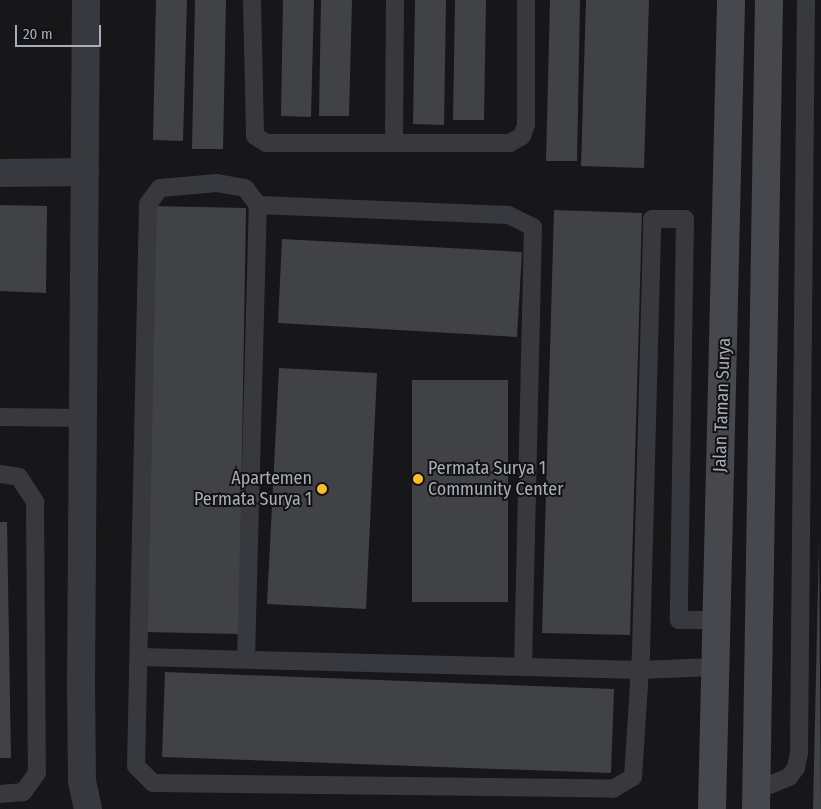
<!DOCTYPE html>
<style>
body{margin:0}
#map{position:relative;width:821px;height:809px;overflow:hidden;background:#171719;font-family:"Fira Sans Condensed",sans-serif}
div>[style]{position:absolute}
.building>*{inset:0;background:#414246}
.lane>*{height:18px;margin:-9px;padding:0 9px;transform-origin:9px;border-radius:9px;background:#38393e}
.street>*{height:28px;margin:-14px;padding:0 14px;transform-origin:14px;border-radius:14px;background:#38393e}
.secondary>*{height:28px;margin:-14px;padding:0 14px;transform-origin:14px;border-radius:14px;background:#46484e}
.dots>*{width:14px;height:14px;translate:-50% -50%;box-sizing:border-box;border:2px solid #121214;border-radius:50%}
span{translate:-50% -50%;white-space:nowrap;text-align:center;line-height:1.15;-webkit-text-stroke:4px #121214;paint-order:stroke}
.street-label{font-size:18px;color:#a9adba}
.poi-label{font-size:18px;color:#a9adba}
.left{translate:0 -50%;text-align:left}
.right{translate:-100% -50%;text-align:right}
.scale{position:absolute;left:15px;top:25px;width:86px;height:22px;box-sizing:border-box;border:2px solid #a9adba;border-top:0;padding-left:6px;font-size:15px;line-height:18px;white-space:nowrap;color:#a9adba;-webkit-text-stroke:4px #121214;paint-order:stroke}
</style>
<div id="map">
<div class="building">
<i style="clip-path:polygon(156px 0,187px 0,183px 141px,153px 140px)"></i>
<i style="clip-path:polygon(195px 0,226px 0,223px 149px,192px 149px)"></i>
<i style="clip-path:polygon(283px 0,314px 0,311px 117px,281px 116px)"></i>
<i style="clip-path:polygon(321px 0,352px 0,349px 116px,319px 116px)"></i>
<i style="clip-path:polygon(415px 0,446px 0,444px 125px,413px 124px)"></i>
<i style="clip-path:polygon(455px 0,486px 0,484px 120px,453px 120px)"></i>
<i style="clip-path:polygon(550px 0,580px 0,577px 161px,546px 161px)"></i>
<i style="clip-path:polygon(586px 0,649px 0,644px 168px,581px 166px)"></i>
<i style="clip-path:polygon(0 205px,47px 206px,46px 293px,0 291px)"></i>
<i style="clip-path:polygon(152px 206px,246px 208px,239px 634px,145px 632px)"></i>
<i style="clip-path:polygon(554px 210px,642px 213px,630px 635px,542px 633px)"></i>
<i style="clip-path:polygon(282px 239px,522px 252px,517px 337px,278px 323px)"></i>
<i style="clip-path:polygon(279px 368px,377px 373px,366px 609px,267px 604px)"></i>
<i style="clip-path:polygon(412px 380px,508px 380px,508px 602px,412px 602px)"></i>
<i style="clip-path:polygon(0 522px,7px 522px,11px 758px,0 758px)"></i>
<i style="clip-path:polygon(819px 541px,821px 809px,813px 809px)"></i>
<i style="clip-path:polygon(165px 672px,614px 689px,611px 773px,162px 757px)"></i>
</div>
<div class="lane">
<i style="left:252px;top:0;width:136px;rotate:88.7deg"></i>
<i style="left:255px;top:136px;width:13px;rotate:32deg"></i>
<i style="left:266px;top:143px;width:244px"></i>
<i style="left:510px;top:143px;width:14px;rotate:-30deg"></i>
<i style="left:522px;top:136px;width:12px;rotate:-70deg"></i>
<i style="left:526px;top:125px;width:125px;rotate:-90deg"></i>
<i style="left:394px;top:143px;width:143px;rotate:-89.6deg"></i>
<i style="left:0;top:417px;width:82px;rotate:0.7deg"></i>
<i style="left:0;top:474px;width:19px;rotate:9deg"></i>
<i style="left:19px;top:477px;width:30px;rotate:57deg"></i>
<i style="left:35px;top:502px;width:271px;rotate:89.6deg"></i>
<i style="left:37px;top:773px;width:24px;rotate:126deg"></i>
<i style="left:23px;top:792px;width:23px;rotate:175deg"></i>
<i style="left:140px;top:657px;width:500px;rotate:1.49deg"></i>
<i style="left:640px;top:670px;width:74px;rotate:-2.3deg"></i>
<i style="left:246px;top:657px;width:452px;rotate:-88.5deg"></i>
<i style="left:523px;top:667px;width:440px;rotate:-88.7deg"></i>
<i style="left:533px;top:227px;width:28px;rotate:-154deg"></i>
<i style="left:508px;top:215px;width:250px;rotate:-177.7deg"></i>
<i style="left:258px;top:205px;width:21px;rotate:-127deg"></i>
<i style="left:245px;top:188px;width:28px;rotate:-170deg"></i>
<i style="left:217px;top:183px;width:57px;rotate:175deg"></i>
<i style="left:160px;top:188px;width:20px;rotate:127deg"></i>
<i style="left:148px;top:204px;width:562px;rotate:91.22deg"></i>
<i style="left:136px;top:766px;width:24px;rotate:45deg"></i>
<i style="left:153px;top:783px;width:460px;rotate:0.7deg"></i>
<i style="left:613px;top:789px;width:23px;rotate:-31deg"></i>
<i style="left:633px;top:777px;width:125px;rotate:-86.3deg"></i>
<i style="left:641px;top:652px;width:433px;rotate:-88.5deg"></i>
<i style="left:652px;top:219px;width:33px"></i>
<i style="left:685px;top:219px;width:401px;rotate:90.9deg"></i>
<i style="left:679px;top:620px;width:37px"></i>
<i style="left:757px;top:790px;width:35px;rotate:-22deg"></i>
<i style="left:789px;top:777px;width:11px;rotate:-52deg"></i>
<i style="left:796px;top:768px;width:15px;rotate:-79deg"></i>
<i style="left:799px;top:753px;width:753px;rotate:-89.47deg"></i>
</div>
<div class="street">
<i style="left:86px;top:0;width:685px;rotate:90.42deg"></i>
<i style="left:81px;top:685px;width:96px;rotate:89.4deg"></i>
<i style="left:82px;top:781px;width:29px;rotate:78deg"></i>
<i style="left:0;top:173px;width:85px;rotate:-0.7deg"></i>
</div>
<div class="secondary">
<i style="left:712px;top:809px;width:809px;rotate:-88.65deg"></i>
<i style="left:756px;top:809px;width:809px;rotate:-89.08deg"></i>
</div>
<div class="dots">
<i style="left:418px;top:479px;background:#f8bc30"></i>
<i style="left:322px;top:489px;background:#f8bc30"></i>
</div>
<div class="street-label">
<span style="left:722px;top:405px;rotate:-88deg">Jalan Taman Surya</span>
</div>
<div class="poi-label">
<span class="left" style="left:428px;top:479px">Permata Surya 1<br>Community Center</span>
<span class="right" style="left:312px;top:489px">Apartemen<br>Permata Surya 1</span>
</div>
<div class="scale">20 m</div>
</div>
